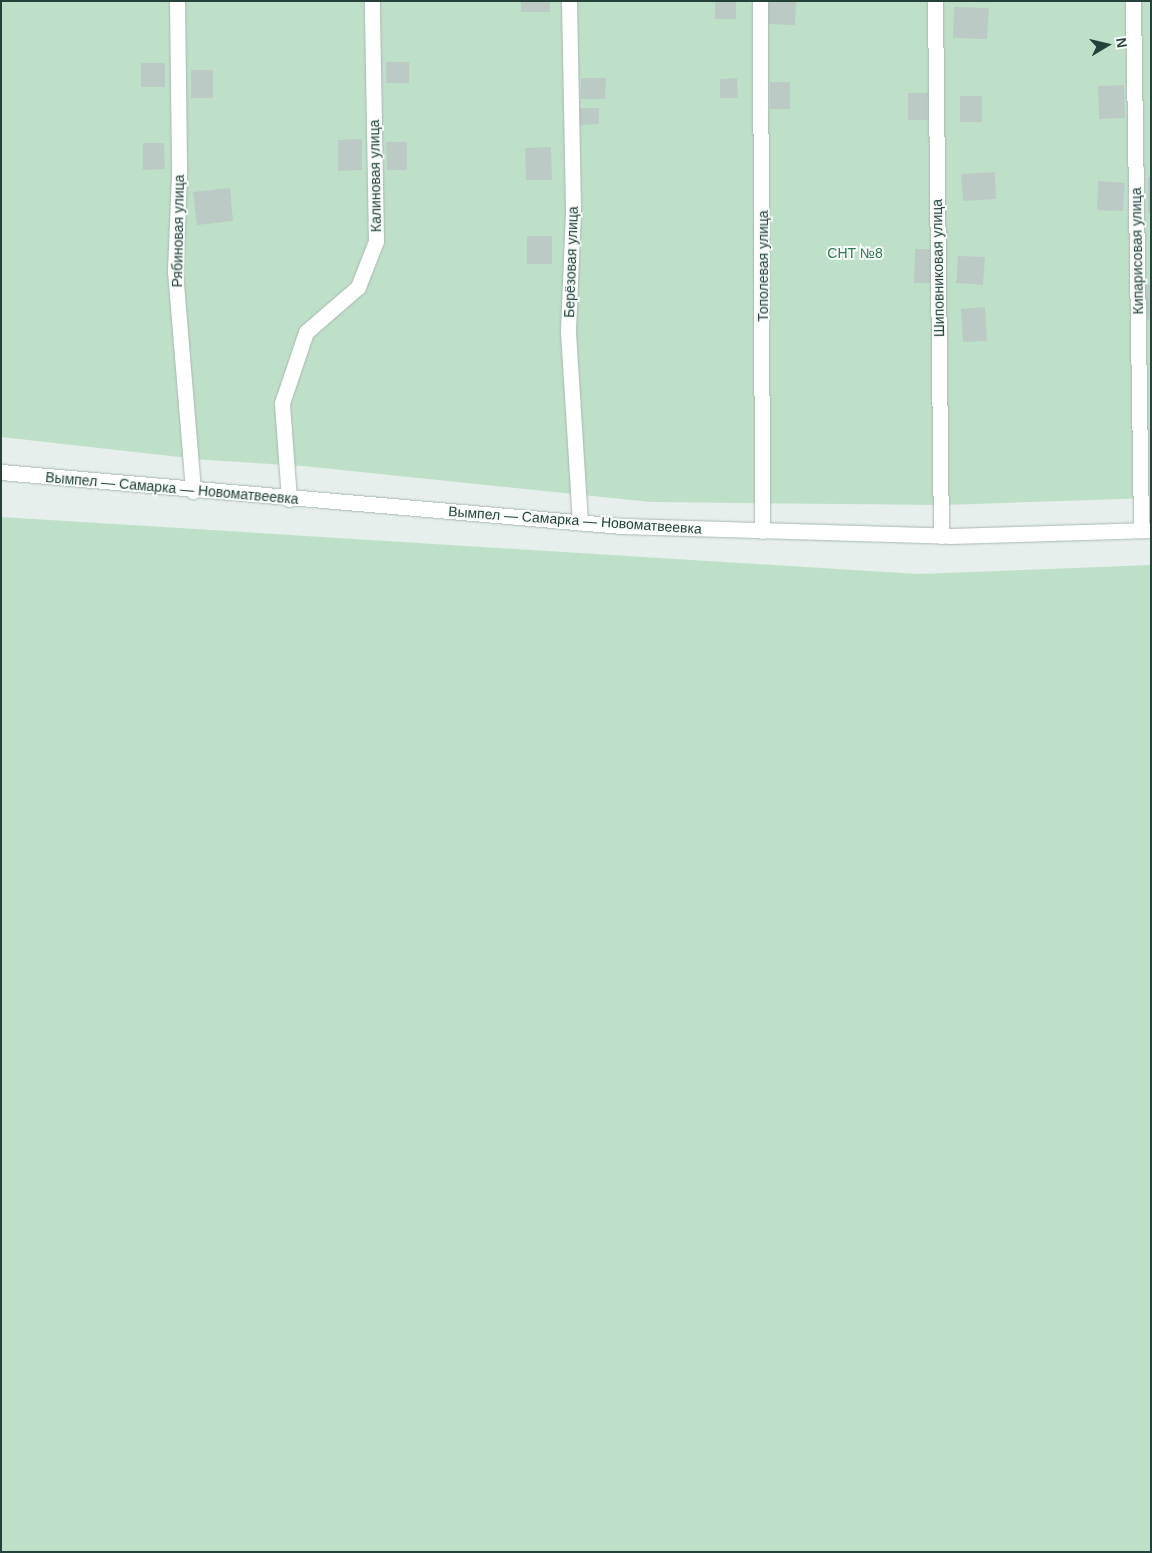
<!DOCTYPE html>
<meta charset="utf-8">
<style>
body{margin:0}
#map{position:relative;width:1152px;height:1553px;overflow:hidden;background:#e6efeb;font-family:Arial,sans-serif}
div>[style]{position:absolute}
.green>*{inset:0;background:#bfe0c8}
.building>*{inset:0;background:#bbcac4}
.roads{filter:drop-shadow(0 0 1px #a8b8b2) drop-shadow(0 0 1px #a8b8b2)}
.street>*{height:15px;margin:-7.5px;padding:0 7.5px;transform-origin:7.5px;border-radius:7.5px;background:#fff}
.secondary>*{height:15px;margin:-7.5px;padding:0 7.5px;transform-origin:7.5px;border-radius:7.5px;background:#fff}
span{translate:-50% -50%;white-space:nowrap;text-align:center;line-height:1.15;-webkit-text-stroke:4px #f7fbf9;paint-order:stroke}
.street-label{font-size:14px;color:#24423a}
.park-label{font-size:14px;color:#2d7a4b}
.frame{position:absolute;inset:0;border:2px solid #24423a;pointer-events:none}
.north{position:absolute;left:1082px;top:20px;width:50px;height:50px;-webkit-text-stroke:4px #f7fbf9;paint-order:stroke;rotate:81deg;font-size:14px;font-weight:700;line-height:20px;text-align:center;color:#24423a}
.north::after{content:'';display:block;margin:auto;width:18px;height:22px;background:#24423a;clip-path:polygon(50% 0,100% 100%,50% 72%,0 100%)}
</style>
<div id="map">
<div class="green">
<i style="clip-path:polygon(1px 1px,1151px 1px,1151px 498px,946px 505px,651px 502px,303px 466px,206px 460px,1px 437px)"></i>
<i style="clip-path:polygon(1px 517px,918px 574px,1151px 565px,1151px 1552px,1px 1552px)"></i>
</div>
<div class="building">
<i style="clip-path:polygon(521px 1px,550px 1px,550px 12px,521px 12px)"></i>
<i style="clip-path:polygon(715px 1px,736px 1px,736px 19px,715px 19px)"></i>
<i style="clip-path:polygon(768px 1px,796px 1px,795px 25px,767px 24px)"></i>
<i style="clip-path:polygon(954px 7px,989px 8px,987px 39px,953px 38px)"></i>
<i style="clip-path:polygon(386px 62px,409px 62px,409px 83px,386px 83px)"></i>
<i style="clip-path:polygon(141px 63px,165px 63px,165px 87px,141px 87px)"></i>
<i style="clip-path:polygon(191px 70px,213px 70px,213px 98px,191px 98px)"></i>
<i style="clip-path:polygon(581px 78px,606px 78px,605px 99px,581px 99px)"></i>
<i style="clip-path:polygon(737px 78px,738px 98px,720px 98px,720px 79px)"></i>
<i style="clip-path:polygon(770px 82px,790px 82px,790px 109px,770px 109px)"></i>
<i style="clip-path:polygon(1124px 85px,1125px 118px,1099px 119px,1098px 86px)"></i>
<i style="clip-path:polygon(908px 93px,932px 93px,932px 120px,908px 120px)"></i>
<i style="clip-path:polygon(960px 96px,982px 96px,982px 122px,960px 122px)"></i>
<i style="clip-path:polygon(577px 108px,599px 108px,599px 124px,577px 125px)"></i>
<i style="clip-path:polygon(362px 139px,362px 170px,338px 171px,338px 140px)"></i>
<i style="clip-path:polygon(386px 142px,407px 142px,407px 170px,387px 170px)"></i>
<i style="clip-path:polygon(143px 143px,164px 143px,165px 169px,143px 170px)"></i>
<i style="clip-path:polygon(551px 147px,552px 180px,526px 180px,525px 148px)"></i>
<i style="clip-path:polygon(995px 172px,996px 199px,963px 201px,961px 174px)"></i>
<i style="clip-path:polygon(1148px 177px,1151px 177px,1151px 213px,1148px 213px)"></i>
<i style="clip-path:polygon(1098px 181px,1125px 183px,1123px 211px,1097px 210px)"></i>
<i style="clip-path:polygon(230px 188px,233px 221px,197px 225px,193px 192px)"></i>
<i style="clip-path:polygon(527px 236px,552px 236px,552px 264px,527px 264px)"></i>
<i style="clip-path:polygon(915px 249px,938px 249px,938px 283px,914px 283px)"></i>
<i style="clip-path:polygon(958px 256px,985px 257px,983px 285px,956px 283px)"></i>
<i style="clip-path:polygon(1151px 284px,1151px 319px,1146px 320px,1145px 285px)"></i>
<i style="clip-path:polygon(985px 307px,987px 341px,963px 342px,961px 309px)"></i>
</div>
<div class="roads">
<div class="street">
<i style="left:177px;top:1px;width:175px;rotate:89.3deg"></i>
<i style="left:179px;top:176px;width:95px;rotate:92.4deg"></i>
<i style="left:175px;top:271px;width:221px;rotate:85.3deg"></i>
<i style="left:569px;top:1px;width:210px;rotate:88.9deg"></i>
<i style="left:573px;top:211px;width:121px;rotate:92.4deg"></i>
<i style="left:568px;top:332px;width:191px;rotate:86.4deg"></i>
<i style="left:760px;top:1px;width:530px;rotate:89.78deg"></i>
<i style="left:935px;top:1px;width:535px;rotate:89.36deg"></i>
<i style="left:1133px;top:1px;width:529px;rotate:89.13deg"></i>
<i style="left:289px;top:499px;width:96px;rotate:-94.2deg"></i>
<i style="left:282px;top:403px;width:75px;rotate:-71.3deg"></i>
<i style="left:306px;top:332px;width:69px;rotate:-40.9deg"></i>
<i style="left:358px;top:287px;width:49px;rotate:-68.6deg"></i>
<i style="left:376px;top:241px;width:240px;rotate:-91deg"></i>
</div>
<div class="secondary">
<i style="left:1px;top:472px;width:623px;rotate:4.97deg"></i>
<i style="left:622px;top:526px;width:328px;rotate:1.7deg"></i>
<i style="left:950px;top:536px;width:201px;rotate:-1.7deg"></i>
</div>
</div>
<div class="street-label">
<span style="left:375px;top:176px;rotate:-91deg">Калиновая улица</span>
<span style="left:178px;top:231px;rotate:-89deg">Рябиновая улица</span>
<span style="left:1137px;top:251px;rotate:-91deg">Кипарисовая улица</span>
<span style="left:571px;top:262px;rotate:-88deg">Берёзовая улица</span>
<span style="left:763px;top:266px;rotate:-90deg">Тополевая улица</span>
<span style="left:938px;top:268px;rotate:-91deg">Шиповниковая улица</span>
<span style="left:172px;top:488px;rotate:5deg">Вымпел — Самарка — Новоматвеевка</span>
<span style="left:575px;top:520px;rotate:4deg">Вымпел — Самарка — Новоматвеевка</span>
</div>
<div class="park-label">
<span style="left:855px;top:253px">СНТ №8</span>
</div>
<div class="frame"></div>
<div class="north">N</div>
</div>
